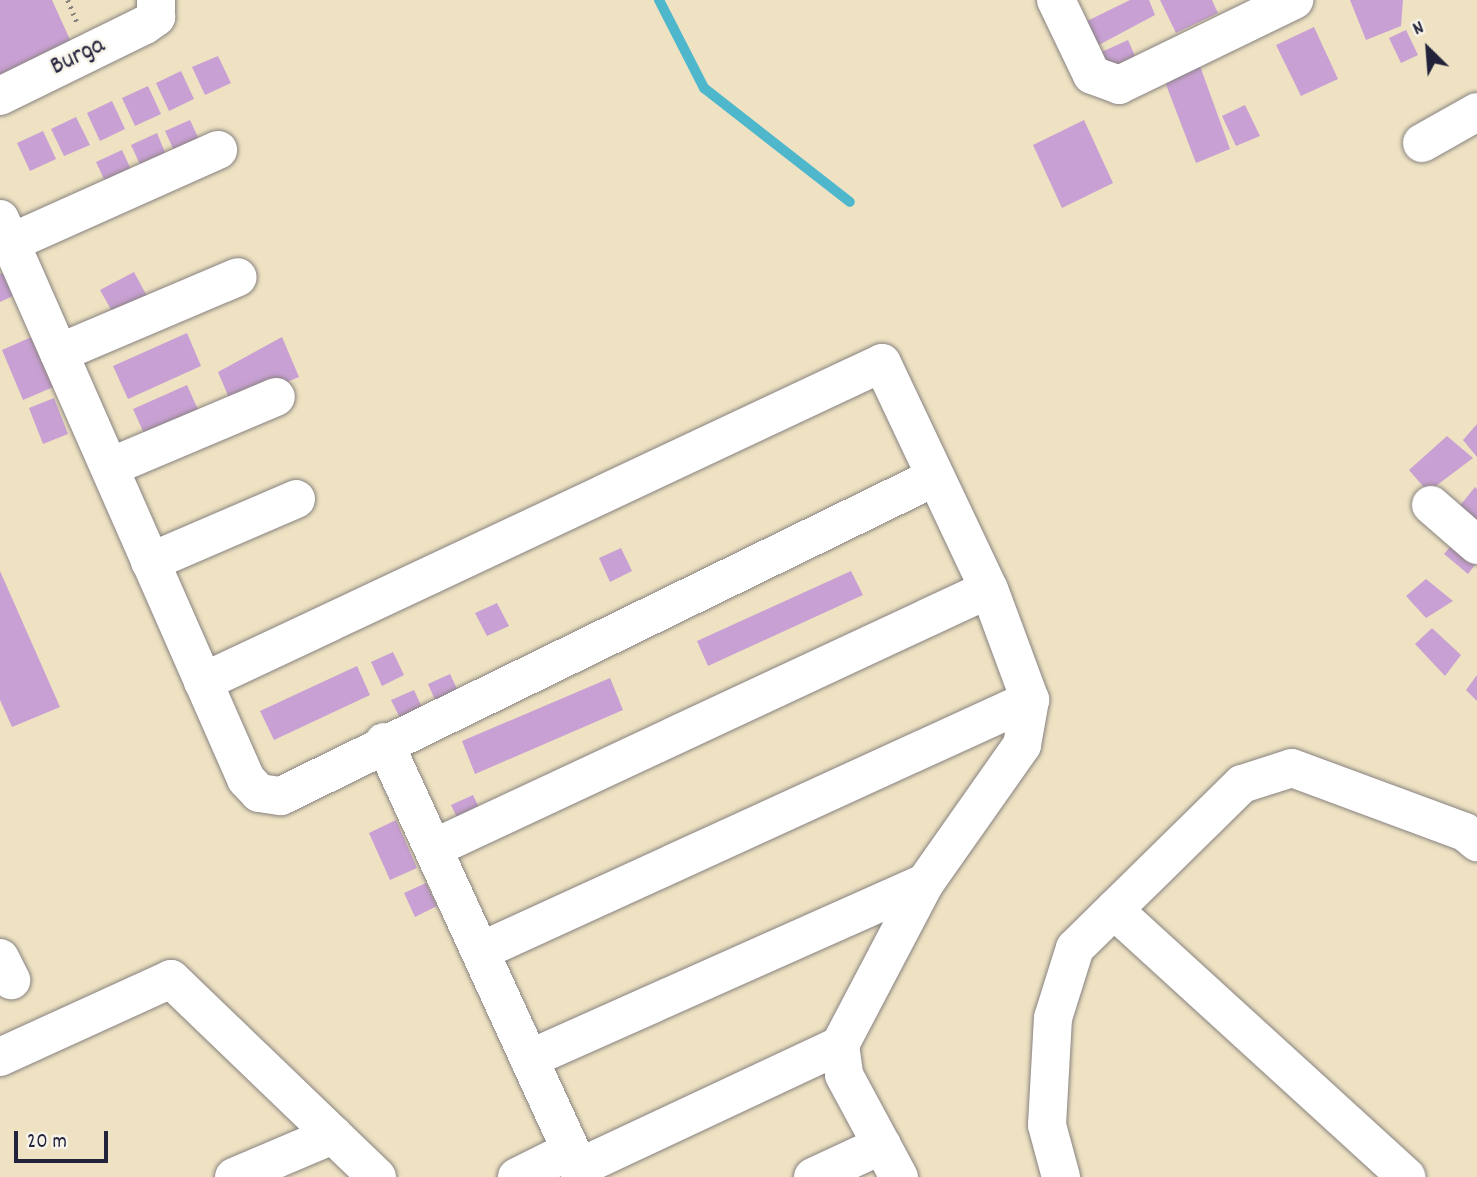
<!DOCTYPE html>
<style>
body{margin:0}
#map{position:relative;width:1477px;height:1177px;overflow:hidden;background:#eee2c3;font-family:Dekko,sans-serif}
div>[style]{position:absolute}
.stream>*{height:10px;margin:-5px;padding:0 5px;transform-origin:5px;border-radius:5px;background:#4eb7cc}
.building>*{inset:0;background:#c8a0d3}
.path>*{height:4.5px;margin-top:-2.25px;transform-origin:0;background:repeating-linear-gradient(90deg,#88827f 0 2px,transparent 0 7px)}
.roads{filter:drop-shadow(0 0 2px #88827f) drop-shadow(0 0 2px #88827f)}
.minor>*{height:38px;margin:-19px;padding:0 19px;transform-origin:19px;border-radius:19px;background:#fff}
span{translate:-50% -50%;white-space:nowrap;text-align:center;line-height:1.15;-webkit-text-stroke:5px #f7f3e8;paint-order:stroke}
.street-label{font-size:26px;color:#22223b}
.north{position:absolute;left:1393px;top:14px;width:70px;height:70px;-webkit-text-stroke:5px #f7f3e8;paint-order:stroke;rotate:335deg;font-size:19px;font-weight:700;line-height:28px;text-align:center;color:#22223b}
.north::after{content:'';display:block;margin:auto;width:24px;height:32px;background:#22223b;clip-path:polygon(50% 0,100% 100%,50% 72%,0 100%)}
.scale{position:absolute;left:14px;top:1131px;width:94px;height:32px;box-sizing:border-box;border:4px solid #22223b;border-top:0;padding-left:9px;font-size:21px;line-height:24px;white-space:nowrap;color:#22223b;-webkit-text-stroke:5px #f7f3e8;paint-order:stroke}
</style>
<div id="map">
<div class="stream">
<i style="left:659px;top:0;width:99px;rotate:62.9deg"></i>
<i style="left:704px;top:88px;width:185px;rotate:38deg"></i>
</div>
<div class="building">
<i style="clip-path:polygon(0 0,52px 0,72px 44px,0 75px)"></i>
<i style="clip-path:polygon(1130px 0,1149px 0,1155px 15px,1095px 47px,1083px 23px)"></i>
<i style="clip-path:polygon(1160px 0,1212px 0,1218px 13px,1176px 33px)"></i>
<i style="clip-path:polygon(1350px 0,1403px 0,1401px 26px,1366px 40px)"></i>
<i style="clip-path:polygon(1314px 27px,1338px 79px,1301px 96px,1276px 45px)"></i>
<i style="clip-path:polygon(1406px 30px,1418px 55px,1401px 63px,1389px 38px)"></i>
<i style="clip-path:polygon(1128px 40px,1135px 56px,1103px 71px,1095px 55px)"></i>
<i style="clip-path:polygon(218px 56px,231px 83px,205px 95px,192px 67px)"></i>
<i style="clip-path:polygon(1200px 66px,1230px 149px,1196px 163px,1165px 82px)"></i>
<i style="clip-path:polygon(181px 71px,194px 99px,169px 111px,156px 83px)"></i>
<i style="clip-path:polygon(148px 86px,161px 114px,135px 126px,122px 98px)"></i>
<i style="clip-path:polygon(112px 101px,125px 129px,100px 141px,87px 113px)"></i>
<i style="clip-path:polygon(1245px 105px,1260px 136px,1236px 146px,1222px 116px)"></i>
<i style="clip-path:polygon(76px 117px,90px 145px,64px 156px,51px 129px)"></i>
<i style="clip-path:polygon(190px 120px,203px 148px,178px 159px,165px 131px)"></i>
<i style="clip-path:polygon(1084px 120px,1113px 183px,1062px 208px,1033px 145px)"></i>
<i style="clip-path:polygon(43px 131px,56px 159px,30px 171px,17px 143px)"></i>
<i style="clip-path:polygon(157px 133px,169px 162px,144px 173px,131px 145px)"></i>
<i style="clip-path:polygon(122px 150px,135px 178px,109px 190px,96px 162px)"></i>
<i style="clip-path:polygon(4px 272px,15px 295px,0 302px,0 274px)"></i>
<i style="clip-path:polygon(134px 272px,148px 298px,114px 315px,100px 290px)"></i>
<i style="clip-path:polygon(187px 333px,201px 366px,128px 399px,113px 366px)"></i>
<i style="clip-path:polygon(36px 335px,58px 385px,23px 400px,2px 350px)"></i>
<i style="clip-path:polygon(282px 337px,299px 377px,232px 405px,218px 372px)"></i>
<i style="clip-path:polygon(187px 385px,200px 414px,146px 438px,133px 409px)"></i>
<i style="clip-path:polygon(54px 398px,68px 434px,43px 444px,29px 408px)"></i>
<i style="clip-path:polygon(1477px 424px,1477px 457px,1463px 440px)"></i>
<i style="clip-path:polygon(1447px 436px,1473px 458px,1428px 492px,1409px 470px)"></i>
<i style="clip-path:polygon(1475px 487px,1477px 489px,1477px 531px,1454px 513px)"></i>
<i style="clip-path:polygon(1459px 536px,1477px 562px,1468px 574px,1444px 554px)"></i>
<i style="clip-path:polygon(621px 548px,632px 571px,610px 582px,599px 558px)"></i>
<i style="clip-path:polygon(0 571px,60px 707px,12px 727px,0 700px)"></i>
<i style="clip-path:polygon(851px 571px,863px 595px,708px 666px,697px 641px)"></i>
<i style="clip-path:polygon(1426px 579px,1453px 601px,1426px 618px,1406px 596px)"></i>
<i style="clip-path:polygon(497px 603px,509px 626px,487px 636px,475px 613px)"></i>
<i style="clip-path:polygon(1432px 628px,1461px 655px,1445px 676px,1415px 644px)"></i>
<i style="clip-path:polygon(393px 652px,404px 675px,382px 686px,371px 662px)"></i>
<i style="clip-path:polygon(357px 666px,370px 695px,274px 740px,260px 711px)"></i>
<i style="clip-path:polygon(450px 674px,461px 697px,438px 707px,428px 684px)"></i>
<i style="clip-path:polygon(1477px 675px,1477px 701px,1466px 690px)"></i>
<i style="clip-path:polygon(610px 678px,623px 710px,475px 774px,462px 741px)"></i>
<i style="clip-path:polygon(414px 690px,425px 714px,403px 724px,391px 700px)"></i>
<i style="clip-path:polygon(473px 795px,484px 818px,462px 828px,451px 805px)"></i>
<i style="clip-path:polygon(396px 820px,417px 868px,390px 880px,369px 833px)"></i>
<i style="clip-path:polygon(426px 883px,437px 906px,415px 917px,404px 893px)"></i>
</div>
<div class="path">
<i style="left:68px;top:0;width:24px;rotate:68deg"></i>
</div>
<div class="roads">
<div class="minor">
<i style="left:1056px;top:0;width:83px;rotate:64.4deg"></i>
<i style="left:1092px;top:75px;width:29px;rotate:20deg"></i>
<i style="left:1119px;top:85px;width:195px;rotate:-25.9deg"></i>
<i style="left:0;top:96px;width:161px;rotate:-26.1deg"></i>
<i style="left:145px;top:25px;width:14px;rotate:-36deg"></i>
<i style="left:156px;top:17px;width:17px;rotate:-90deg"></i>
<i style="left:1422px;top:143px;width:63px;rotate:-29.4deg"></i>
<i style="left:0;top:219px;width:612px;rotate:66.28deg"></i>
<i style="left:246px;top:779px;width:19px;rotate:47deg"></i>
<i style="left:259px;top:793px;width:22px;rotate:8deg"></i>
<i style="left:281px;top:796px;width:728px;rotate:-26deg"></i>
<i style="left:10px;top:243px;width:228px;rotate:-24.1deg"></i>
<i style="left:59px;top:353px;width:194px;rotate:-23deg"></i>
<i style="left:110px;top:467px;width:180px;rotate:-22.9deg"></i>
<i style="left:1431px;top:505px;width:61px;rotate:41deg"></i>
<i style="left:150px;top:562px;width:159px;rotate:-23.3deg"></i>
<i style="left:203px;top:682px;width:750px;rotate:-25.16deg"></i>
<i style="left:882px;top:363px;width:250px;rotate:64.7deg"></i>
<i style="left:989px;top:589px;width:118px;rotate:69.7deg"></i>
<i style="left:1030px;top:700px;width:46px;rotate:100.1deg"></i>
<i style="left:1022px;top:745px;width:169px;rotate:125.1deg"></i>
<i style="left:925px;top:883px;width:183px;rotate:117.7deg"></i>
<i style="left:840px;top:1045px;width:30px;rotate:82deg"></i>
<i style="left:844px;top:1075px;width:116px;rotate:61.7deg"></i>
<i style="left:384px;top:742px;width:478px;rotate:65.4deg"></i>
<i style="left:434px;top:848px;width:612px;rotate:-25.02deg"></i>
<i style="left:1114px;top:910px;width:396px;rotate:42.4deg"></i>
<i style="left:481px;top:951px;width:604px;rotate:-24.57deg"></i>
<i style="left:0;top:958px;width:25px;rotate:63deg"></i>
<i style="left:0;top:1057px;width:188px;rotate:-24.5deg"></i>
<i style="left:171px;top:979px;width:286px;rotate:43.9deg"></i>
<i style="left:529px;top:1059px;width:433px;rotate:-24deg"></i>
<i style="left:578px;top:1168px;width:289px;rotate:-25.1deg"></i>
<i style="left:234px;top:1177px;width:108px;rotate:-23deg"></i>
<i style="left:517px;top:1177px;width:60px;rotate:-26.6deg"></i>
<i style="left:813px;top:1177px;width:76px;rotate:-24.9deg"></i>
<i style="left:1061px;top:1177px;width:54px;rotate:-105.1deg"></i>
<i style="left:1047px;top:1125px;width:107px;rotate:-86.8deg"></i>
<i style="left:1053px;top:1018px;width:73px;rotate:-72.6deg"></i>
<i style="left:1075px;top:948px;width:234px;rotate:-44.5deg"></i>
<i style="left:1242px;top:784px;width:52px;rotate:-17.7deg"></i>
<i style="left:1292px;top:768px;width:184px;rotate:20.3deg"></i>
<i style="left:1465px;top:832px;width:16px;rotate:40deg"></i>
</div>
</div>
<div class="street-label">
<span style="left:78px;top:57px;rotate:-26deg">Burga</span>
</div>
<div class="north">N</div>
<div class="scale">20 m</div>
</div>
